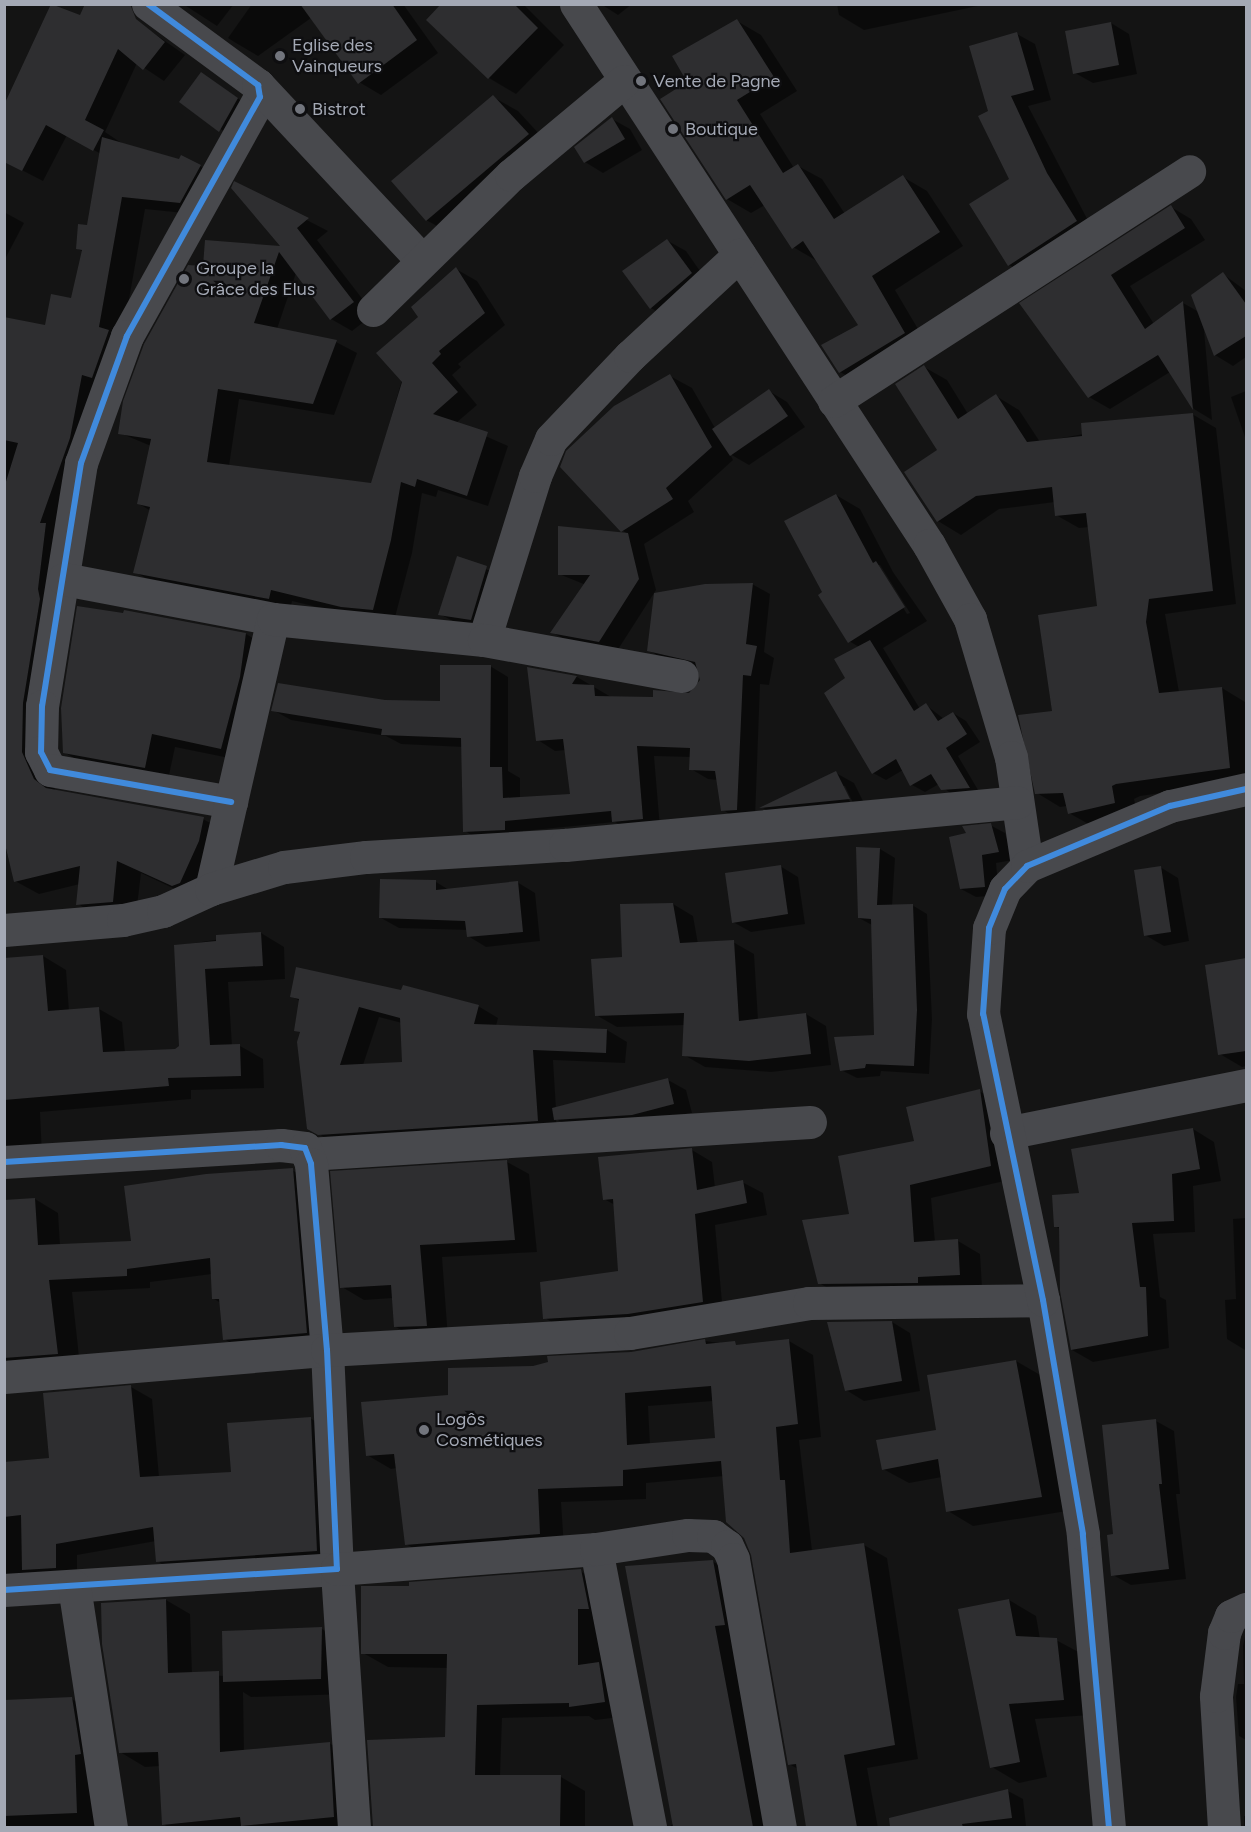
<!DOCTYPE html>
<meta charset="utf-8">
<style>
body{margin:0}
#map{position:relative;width:1251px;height:1832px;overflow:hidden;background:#141414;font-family:Figtree,sans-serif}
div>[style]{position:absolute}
.shadow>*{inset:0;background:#0007}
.building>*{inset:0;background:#2e2e30}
.minor>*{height:33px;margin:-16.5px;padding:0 16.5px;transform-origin:16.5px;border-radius:16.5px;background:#48494d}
.cycleway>*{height:6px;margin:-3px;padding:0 3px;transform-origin:3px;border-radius:3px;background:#408adc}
.dots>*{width:16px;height:16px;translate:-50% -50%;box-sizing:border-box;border:3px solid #0e0e10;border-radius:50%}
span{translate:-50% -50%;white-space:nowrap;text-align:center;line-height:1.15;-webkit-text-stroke:4.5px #0e0e10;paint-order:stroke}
.poi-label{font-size:18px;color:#a4a9b5}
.left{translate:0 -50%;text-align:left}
.frame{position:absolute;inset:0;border:6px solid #a4a9b5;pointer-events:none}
</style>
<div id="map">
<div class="shadow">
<i style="clip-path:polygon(183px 4px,234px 4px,217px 26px)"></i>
<i style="clip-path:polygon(252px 4px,403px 4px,438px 53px,381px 95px,359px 82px,311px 18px,258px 56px,236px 43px,228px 38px)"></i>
<i style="clip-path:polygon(443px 4px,523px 4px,564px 45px,516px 94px,489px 78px)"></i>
<i style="clip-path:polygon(601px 4px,632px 4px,618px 15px)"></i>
<i style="clip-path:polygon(837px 4px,987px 4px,864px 30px,839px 15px)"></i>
<i style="clip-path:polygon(81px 17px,139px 23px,185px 55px,164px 81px,137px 63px,105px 132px,123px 144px,200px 166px,223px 180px,203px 215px,145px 209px,122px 339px,105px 387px,45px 766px,56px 792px,203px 819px,226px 832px,196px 899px,141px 873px,136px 915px,101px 918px,78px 904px,80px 884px,39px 894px,15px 881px,4px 843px,4px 319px,46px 327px,72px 300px,84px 252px,78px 249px,89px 226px,101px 154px,67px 135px,43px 181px,4px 161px)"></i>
<i style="clip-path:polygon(737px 21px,761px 35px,797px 91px,760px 114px,794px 168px,798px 166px,822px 179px,845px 214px,903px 177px,927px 191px,963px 246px,895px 290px,928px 346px,864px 385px,840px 372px,860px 325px,817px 261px,793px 247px,765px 205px,751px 213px,727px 199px,689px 83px)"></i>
<i style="clip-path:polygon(1111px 23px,1129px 34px,1137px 74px,1093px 83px,1075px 73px)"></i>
<i style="clip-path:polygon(1017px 34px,1035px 44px,1051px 100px,1028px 106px,1094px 232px,1027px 275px,1009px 265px,1011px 180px,990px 112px)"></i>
<i style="clip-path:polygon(202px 74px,255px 110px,238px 141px,181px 102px)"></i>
<i style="clip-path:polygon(493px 97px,518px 111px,553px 149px,452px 234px,426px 220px)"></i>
<i style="clip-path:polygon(612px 119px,630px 129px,642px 150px,603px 173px,585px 162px)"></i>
<i style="clip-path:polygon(235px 183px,328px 231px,317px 240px,374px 314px,352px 331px,331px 319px,296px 273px,277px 329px,336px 342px,357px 353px,334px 415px,239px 399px,229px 466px,372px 484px,420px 317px,456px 269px,477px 281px,505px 325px,458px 364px,461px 367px,452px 375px,477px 405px,456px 423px,508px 446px,488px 506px,438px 490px,436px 497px,422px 493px,412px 553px,394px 621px,363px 618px,292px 601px,290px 610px,156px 584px,135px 572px,151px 511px,139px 504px,151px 446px,120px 433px,204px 268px,283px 248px)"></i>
<i style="clip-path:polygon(1171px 207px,1191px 219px,1205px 240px,1130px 286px,1154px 324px,1183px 303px,1199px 312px,1223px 274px,1246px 291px,1246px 357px,1233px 366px,1215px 355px,1204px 330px,1212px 420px,1194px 409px,1170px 372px,1110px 409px,1089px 397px,1021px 304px)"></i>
<i style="clip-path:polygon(4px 212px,24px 223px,4px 261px)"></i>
<i style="clip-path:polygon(668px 241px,686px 251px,709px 284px,669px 319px,651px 308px,625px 272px)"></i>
<i style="clip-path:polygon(924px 367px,947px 380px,968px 414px,996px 396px,1019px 410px,1040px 442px,1192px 414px,1216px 428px,1236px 604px,1165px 614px,1179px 692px,1222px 688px,1245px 702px,1246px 781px,1140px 796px,1134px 799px,1138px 816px,1092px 826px,1069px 813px,1067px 806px,1060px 807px,1037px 793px,1053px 712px,1099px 607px,1089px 527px,1079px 528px,1056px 515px,1055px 502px,999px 509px,961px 535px,938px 521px,939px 450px)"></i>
<i style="clip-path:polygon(670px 376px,692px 388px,715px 428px,769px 391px,787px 402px,805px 427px,749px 465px,730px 454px,733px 460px,688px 501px,694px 512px,644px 544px,656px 590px,617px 651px,569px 642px,552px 632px,586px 585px,559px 574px,560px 528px,629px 535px,622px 530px)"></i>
<i style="clip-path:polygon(1246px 391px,1246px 440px,1231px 397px)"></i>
<i style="clip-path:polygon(evenodd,836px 495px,860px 509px,893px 572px,927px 621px,883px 648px,920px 709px,926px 705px,944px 719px,953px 713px,966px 721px,980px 742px,958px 756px,981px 795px,955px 797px,939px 784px,925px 792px,912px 785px,903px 770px,886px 780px,873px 773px,847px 679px,859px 647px,849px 641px,824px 592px,836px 495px,877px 565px,880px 565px,910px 613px,907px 614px,877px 565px)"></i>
<i style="clip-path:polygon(458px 558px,505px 577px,489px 629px,458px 624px,440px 614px)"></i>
<i style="clip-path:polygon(752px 584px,770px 594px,764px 652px,774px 658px,769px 685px,760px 684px,755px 819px,741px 821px,723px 810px,718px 780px,708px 779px,691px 769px,691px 757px,654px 756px,660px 828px,632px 831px,615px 822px,523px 831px,522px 839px,483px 842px,465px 831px,463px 747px,401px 744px,386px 736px,291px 720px,273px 710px,385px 701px,442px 703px,490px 666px,508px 677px,508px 771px,520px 778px,520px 799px,571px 796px,566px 750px,555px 751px,538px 740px,529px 669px,577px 677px,611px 697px,654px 699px,689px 695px,702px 680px,698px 668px,666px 660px,648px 650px)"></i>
<i style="clip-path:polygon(246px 634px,269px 648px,244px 761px,175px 747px,168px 780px,87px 766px,64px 752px)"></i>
<i style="clip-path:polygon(evenodd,836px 773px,854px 783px,867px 809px,779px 817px,763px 808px,836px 773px,842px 786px,845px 786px,854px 805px,852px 806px,842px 786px)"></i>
<i style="clip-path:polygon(990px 825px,1005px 833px,1013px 860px,996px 863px,999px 895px,976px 897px,961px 889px,969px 834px)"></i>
<i style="clip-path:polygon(880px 849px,895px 858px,892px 906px,912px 905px,927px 914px,932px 1019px,929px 1074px,881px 1071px,880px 1076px,857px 1078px,841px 1070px,875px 1037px,872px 925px,859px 918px)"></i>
<i style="clip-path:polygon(780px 866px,798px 877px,805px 924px,751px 932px,733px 922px)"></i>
<i style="clip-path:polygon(1160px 867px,1178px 878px,1189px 941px,1164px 946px,1145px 935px)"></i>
<i style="clip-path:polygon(436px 882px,449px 890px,517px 882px,535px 893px,540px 941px,486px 947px,468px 936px,468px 930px,399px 928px,381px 918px)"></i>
<i style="clip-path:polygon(673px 904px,693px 916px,698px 944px,733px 942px,754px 954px,758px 1020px,806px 1014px,826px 1026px,831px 1065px,771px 1072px,705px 1067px,684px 1055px,685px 1025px,617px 1027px,596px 1015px,623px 958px)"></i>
<i style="clip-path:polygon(261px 933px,284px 947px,285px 979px,228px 982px,232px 1046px,240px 1046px,263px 1059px,264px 1088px,191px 1090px,191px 1099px,40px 1112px,42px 1155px,4px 1159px,4px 959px,43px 956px,66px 970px,69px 1011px,99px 1009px,122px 1022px,125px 1053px,176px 1050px,181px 1047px,175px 946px)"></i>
<i style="clip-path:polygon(1246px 960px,1246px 1066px,1242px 1067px,1220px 1054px,1206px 966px)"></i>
<i style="clip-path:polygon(evenodd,291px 996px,478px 1006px,498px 1018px,496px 1026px,607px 1030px,627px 1042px,625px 1063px,553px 1060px,556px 1109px,668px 1080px,686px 1090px,692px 1113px,574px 1129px,556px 1119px,557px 1131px,329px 1140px,309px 1128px,301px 1033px,296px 1030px,300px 1001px,291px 996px,379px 1017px,402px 1023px,404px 1063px,363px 1065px,379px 1017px)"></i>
<i style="clip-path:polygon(979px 1091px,1002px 1103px,1013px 1179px,931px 1198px,935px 1242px,958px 1241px,980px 1254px,982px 1287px,842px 1296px,819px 1283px,850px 1215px)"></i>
<i style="clip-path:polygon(1193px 1129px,1214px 1142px,1221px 1181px,1193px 1186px,1195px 1232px,1153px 1234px,1160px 1297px,1166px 1300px,1169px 1348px,1093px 1362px,1072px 1350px,1060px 1229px,1055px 1226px,1081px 1195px)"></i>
<i style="clip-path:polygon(692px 1150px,712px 1162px,715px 1188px,742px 1182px,763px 1193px,767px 1215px,715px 1225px,723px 1313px,565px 1330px,545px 1318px,620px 1272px,615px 1205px,604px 1199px)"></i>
<i style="clip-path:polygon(507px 1162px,529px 1174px,537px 1252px,442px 1257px,448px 1338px,418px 1339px,396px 1327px,393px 1298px,364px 1300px,342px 1287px)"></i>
<i style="clip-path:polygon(292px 1170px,315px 1183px,329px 1346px,247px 1352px,224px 1339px,221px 1303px,214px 1299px,212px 1274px,150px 1282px,150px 1288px,72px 1292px,80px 1366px,4px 1384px,4px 1201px,35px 1199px,58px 1213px,60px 1245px,133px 1242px)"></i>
<i style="clip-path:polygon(1246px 1218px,1246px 1350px,1245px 1350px,1227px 1339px,1225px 1300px,1236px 1299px,1233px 1219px)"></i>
<i style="clip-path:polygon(892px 1322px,910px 1333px,920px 1391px,864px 1401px,846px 1390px)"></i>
<i style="clip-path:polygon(evenodd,705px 1341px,741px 1346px,789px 1341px,813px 1355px,821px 1437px,799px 1440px,812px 1551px,864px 1545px,887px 1558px,918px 1759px,867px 1768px,878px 1828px,808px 1828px,798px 1769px,789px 1764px,752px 1551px,724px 1476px,646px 1483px,646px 1499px,561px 1502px,564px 1547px,430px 1558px,406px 1544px,397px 1468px,391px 1469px,367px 1455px,449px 1396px,533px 1367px,705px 1341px,713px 1401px,717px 1439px,650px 1445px,648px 1406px,713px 1401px)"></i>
<i style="clip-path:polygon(1016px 1361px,1042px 1376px,1067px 1511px,973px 1526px,948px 1511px,942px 1477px,909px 1483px,883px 1469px,938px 1432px)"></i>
<i style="clip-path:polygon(131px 1387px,152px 1399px,159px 1477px,232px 1473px,310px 1418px,331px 1431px,338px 1563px,178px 1573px,157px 1561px,156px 1541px,77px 1555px,77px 1579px,4px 1577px,4px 1464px,51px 1460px)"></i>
<i style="clip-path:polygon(1156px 1421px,1174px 1431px,1180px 1494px,1176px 1494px,1186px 1579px,1131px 1585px,1113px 1575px,1115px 1535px)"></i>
<i style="clip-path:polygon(712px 1561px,737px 1576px,774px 1828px,668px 1828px,674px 1823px)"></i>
<i style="clip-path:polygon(580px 1571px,605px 1585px,629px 1716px,595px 1720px,589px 1716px,502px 1718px,500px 1776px,561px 1777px,585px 1791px,585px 1828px,374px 1826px,447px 1739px,448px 1668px,388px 1667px,363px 1653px,411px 1588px)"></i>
<i style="clip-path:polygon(166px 1600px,190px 1614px,192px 1674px,224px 1676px,322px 1629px,349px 1644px,348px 1694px,251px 1697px,243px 1692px,244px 1751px,329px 1743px,354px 1758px,358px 1828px,170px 1828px,163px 1824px,160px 1766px,145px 1767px,120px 1752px)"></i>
<i style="clip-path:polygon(1009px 1600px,1036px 1616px,1040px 1639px,1056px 1640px,1084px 1655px,1090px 1715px,1035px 1719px,1047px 1777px,1019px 1783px,992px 1767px)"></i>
<i style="clip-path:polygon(1246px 1632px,1246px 1740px,1239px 1736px,1236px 1697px,1238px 1684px,1244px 1684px,1243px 1646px)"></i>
<i style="clip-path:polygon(72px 1699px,97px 1714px,102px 1828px,4px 1828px,4px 1701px)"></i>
<i style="clip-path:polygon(1008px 1791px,1023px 1799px,1026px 1826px,903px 1828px,901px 1817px)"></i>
<i style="clip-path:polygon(1244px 1816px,1246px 1816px,1246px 1828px,1244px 1828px)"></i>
</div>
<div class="building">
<i style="clip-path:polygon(51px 4px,80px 15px,85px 4px,130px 4px,136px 19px,165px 42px,143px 70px,118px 49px,85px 120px,104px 130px,93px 151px,46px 125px,22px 171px,4px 162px,4px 105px)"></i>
<i style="clip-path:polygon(300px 4px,392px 4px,417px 40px,358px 84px)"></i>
<i style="clip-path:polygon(441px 4px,514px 4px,538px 28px,488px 79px,426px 20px)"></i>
<i style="clip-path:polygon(737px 19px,774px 77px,737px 100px,783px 173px,798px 164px,834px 219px,903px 175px,940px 232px,872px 276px,905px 333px,839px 373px,821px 345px,858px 325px,803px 241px,792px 249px,750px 185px,726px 200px,660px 99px,687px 82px,672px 56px)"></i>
<i style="clip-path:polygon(1111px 22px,1119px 65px,1073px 74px,1065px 31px)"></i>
<i style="clip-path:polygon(1017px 32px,1034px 90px,1011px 96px,1047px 173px,1077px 221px,1008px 266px,969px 204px,1009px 179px,978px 116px,988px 111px,969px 46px)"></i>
<i style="clip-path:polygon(201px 72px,238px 98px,219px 132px,179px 102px)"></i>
<i style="clip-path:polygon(493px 95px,529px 134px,426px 221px,391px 181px)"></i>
<i style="clip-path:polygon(612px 117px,625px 139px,584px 163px,574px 147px)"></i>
<i style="clip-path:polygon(102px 137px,179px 159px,181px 155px,201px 165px,180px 203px,122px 197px,99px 327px,109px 330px,92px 378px,82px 375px,70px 438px,40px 523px,46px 523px,38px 589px,40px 599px,23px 703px,22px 752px,34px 779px,46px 788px,204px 817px,199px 841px,180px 883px,172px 886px,117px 861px,113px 902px,76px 905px,80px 866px,14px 882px,4px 840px,4px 488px,18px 443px,4px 440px,4px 317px,45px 325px,51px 294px,71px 298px,82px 250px,76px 249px,78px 224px,87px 225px)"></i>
<i style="clip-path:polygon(234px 181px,309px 218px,297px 228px,354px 302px,330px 320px,279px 252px,254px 323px,337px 340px,313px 404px,218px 389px,207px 462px,371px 483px,402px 382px,376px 353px,418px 317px,411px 307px,456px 267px,485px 313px,439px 351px,441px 354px,432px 363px,458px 392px,433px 414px,488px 432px,467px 496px,417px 479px,415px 487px,401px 482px,391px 540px,373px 610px,341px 607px,271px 590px,269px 599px,133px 573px,150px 507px,137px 504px,151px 439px,118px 434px,123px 401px,144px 344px,188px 265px,203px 266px,205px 240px,280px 246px,231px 188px)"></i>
<i style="clip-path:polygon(1171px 205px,1185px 228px,1111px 275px,1145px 329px,1183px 301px,1193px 410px,1158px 355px,1088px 398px,1019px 303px)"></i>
<i style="clip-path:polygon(667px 239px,692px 273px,650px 309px,622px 271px)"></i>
<i style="clip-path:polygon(1223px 272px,1246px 304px,1246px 336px,1214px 356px,1191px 295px)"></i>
<i style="clip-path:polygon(924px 365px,958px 419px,996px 394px,1027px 442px,1082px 436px,1081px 423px,1193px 413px,1213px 591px,1149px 599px,1146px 622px,1159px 693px,1222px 687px,1230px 768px,1116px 784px,1112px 786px,1115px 803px,1068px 814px,1063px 793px,1035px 794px,1018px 715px,1052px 711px,1038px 615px,1097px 606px,1086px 513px,1055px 516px,1052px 487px,976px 496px,937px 522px,904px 472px,937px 450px,895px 384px)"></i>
<i style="clip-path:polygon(670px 374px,712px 447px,666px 488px,673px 499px,621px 532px,560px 467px,566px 451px,614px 406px)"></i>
<i style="clip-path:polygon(769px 389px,788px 416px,730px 456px,712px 429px)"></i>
<i style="clip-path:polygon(836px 494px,873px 563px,876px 561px,905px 607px,848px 643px,818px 595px,822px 592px,784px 521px)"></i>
<i style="clip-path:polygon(558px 526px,628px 533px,639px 579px,599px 642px,550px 633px,590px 575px,558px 575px)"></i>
<i style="clip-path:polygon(457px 556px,487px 566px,471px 620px,438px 615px)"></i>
<i style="clip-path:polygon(753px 583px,746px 644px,757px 646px,751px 676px,743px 675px,737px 810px,721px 811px,715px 771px,689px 770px,690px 748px,637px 746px,643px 819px,612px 822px,611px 811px,505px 821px,505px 830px,463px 832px,461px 738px,381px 735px,382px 729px,271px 711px,278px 683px,385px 700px,440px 701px,440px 665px,491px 665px,490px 767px,502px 767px,503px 798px,570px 794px,563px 739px,536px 741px,527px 667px,577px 676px,572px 684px,594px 685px,595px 696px,653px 697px,653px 690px,689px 693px,700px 680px,695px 662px,647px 651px,654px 593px,705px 584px)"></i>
<i style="clip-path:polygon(77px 606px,123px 613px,124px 610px,246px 633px,240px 677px,221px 749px,152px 734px,145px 768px,63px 753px,61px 708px)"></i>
<i style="clip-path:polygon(870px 640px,914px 711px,926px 703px,938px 721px,953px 712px,967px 734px,946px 748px,970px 788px,941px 790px,931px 774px,910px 786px,896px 759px,872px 774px,824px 693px,845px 678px,834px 659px)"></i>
<i style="clip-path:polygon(836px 771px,850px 799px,759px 808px)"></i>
<i style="clip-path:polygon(991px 823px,999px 852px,982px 855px,985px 887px,960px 889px,949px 837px,966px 833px,962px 826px)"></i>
<i style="clip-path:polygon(856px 847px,880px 848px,877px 905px,913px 904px,917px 1010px,914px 1066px,866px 1064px,865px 1068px,840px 1071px,834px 1037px,874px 1035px,871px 919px,858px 918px)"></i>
<i style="clip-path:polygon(781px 865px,788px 914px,732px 923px,725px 873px)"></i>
<i style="clip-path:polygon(1161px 866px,1171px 932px,1144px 936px,1134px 870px)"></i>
<i style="clip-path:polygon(380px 879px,436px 880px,436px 890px,518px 881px,523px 932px,467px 937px,465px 921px,379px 918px)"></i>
<i style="clip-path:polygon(673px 903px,680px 943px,734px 940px,739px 1021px,806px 1013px,811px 1054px,749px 1061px,682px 1056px,684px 1013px,595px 1016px,591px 959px,622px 957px,620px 904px)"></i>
<i style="clip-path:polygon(261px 932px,263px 966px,205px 969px,210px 1045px,240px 1044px,241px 1076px,168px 1078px,169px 1086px,4px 1100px,4px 958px,43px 955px,48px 1011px,99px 1007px,103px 1052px,175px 1049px,179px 1046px,174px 945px,216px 941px,216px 935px)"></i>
<i style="clip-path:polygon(1246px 958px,1246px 1051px,1218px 1055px,1205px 965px)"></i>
<i style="clip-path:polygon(evenodd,296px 967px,401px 990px,403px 985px,479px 1005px,474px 1024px,607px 1029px,606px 1053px,533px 1050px,538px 1121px,318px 1135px,307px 1129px,297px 1042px,300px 1032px,294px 1031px,299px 999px,290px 997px,296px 967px,359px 1007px,400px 1018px,402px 1062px,340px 1065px,359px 1007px)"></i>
<i style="clip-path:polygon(668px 1078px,674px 1104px,632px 1115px,554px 1120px,552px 1108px)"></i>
<i style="clip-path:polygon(980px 1089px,991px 1166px,910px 1185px,914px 1242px,958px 1239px,960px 1275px,918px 1277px,918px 1283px,818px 1284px,802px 1220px,849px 1214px,838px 1156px,914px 1141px,906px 1107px)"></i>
<i style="clip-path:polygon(1193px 1128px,1200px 1169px,1172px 1174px,1174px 1221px,1132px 1223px,1140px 1287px,1146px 1287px,1148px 1336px,1071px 1350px,1060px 1291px,1059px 1227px,1054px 1227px,1052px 1195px,1079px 1193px,1071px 1149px)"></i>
<i style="clip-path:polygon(692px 1148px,697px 1190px,743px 1180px,747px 1203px,695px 1214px,703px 1302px,628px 1314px,543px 1319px,540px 1282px,618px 1271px,613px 1199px,603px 1200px,598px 1157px)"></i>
<i style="clip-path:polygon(507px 1160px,515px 1240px,420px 1245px,427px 1326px,394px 1327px,391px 1285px,340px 1288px,330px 1171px)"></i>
<i style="clip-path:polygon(293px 1168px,307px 1333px,223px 1340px,219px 1299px,212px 1299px,210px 1258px,127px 1269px,127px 1276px,49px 1280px,58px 1354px,4px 1358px,4px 1200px,35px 1198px,38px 1245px,131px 1241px,124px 1186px,206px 1174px)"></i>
<i style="clip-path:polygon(892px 1321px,902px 1381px,845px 1391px,827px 1322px)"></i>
<i style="clip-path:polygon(evenodd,705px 1339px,706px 1344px,735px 1341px,736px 1345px,789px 1339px,798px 1424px,776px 1427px,780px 1480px,785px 1480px,790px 1553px,864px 1543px,895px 1745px,844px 1755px,857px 1827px,806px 1827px,796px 1764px,788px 1765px,751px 1555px,744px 1538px,726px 1522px,721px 1461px,623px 1470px,623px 1486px,538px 1489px,540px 1534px,405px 1545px,394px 1454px,366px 1456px,361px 1402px,448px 1395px,448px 1368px,533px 1366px,548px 1362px,547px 1356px,631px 1352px,705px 1339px,711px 1386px,715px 1438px,627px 1445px,625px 1393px,711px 1386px)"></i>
<i style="clip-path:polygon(1016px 1360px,1042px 1497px,946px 1512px,938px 1459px,882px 1470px,876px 1440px,936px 1430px,927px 1375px)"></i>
<i style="clip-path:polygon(131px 1385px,140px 1477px,231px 1472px,227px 1423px,311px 1417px,317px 1551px,156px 1562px,153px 1527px,56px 1544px,56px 1568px,22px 1570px,21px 1515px,4px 1517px,4px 1462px,49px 1458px,43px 1393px)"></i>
<i style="clip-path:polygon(1156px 1419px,1162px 1484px,1159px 1484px,1169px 1569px,1111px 1576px,1107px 1535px,1113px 1534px,1102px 1425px)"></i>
<i style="clip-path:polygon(713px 1560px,725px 1625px,715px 1626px,753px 1827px,673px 1827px,625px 1566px)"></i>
<i style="clip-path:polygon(581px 1569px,589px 1609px,578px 1609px,578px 1665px,599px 1662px,605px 1702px,569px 1707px,569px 1703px,477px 1705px,475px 1775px,561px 1775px,560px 1827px,373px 1827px,367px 1740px,445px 1737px,447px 1654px,361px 1654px,361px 1586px,409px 1586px,409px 1582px)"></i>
<i style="clip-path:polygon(166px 1599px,168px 1673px,219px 1671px,220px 1752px,330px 1742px,334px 1817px,241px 1826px,240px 1817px,162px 1825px,158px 1752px,119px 1753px,102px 1644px,101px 1603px)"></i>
<i style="clip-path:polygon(1009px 1599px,1016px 1636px,1057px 1638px,1064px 1700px,1009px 1704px,1020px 1762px,990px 1768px,958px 1609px)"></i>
<i style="clip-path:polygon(322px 1627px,321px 1679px,223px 1682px,222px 1631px)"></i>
<i style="clip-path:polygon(72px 1697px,81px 1754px,75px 1755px,77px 1813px,4px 1816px,4px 1700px)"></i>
<i style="clip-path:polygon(1008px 1789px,1012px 1818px,962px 1824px,963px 1827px,890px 1827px,889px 1818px)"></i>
</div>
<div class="minor">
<i style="left:148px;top:4px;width:137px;rotate:36.4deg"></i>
<i style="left:258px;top:85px;width:12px;rotate:81deg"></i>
<i style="left:260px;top:97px;width:274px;rotate:119.1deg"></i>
<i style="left:127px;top:336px;width:135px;rotate:109.9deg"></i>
<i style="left:81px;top:463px;width:246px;rotate:99.1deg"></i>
<i style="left:42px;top:706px;width:46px;rotate:91.2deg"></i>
<i style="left:41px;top:752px;width:20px;rotate:63deg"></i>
<i style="left:50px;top:770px;width:184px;rotate:10deg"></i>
<i style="left:576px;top:4px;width:646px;rotate:56.88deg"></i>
<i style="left:929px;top:545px;width:85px;rotate:61deg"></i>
<i style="left:970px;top:619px;width:144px;rotate:73.5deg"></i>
<i style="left:1011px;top:757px;width:110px;rotate:81.6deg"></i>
<i style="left:258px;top:85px;width:240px;rotate:46.9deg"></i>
<i style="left:373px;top:310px;width:193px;rotate:-44.4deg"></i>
<i style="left:511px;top:175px;width:147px;rotate:-39.8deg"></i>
<i style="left:834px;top:401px;width:423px;rotate:-32.9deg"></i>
<i style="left:64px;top:579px;width:213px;rotate:10.8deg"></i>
<i style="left:484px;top:640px;width:172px;rotate:-72.7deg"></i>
<i style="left:535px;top:476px;width:40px;rotate:-66.6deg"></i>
<i style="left:551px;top:439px;width:115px;rotate:-46.4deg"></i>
<i style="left:630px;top:356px;width:149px;rotate:-42.8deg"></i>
<i style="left:211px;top:889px;width:277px;rotate:-77.1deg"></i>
<i style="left:273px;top:619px;width:212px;rotate:5.7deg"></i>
<i style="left:484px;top:640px;width:201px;rotate:10.3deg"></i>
<i style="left:4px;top:930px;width:119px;rotate:-4.8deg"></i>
<i style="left:123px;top:920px;width:41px;rotate:-12.7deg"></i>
<i style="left:163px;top:911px;width:53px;rotate:-24.6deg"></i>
<i style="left:211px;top:889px;width:76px;rotate:-16.8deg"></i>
<i style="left:284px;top:867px;width:83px;rotate:-7deg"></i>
<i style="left:366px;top:857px;width:199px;rotate:-3.5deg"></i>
<i style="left:565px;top:845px;width:454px;rotate:-5.4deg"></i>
<i style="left:1006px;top:1133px;width:245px;rotate:-11.3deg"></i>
<i style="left:308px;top:1154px;width:503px;rotate:-3.65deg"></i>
<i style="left:4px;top:1162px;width:278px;rotate:-3.5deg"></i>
<i style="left:281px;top:1145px;width:24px;rotate:7deg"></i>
<i style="left:305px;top:1148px;width:17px;rotate:69deg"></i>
<i style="left:311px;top:1164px;width:187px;rotate:85.1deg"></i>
<i style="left:327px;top:1350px;width:219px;rotate:87.4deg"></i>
<i style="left:337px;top:1569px;width:334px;rotate:176.4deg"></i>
<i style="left:4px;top:1377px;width:324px;rotate:-4.8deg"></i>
<i style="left:327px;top:1350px;width:303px;rotate:-3.2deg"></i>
<i style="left:630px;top:1333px;width:181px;rotate:-9.5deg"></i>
<i style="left:809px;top:1303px;width:234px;rotate:-0.7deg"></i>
<i style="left:596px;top:1549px;width:284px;rotate:79deg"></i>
<i style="left:74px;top:1586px;width:245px;rotate:81.3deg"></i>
<i style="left:354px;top:1828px;width:260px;rotate:-93.8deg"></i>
<i style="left:337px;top:1569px;width:260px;rotate:-4.4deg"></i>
<i style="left:596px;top:1549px;width:93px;rotate:-8.7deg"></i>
<i style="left:688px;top:1535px;width:25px;rotate:2deg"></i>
<i style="left:713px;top:1536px;width:17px;rotate:36deg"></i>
<i style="left:727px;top:1546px;width:14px;rotate:65deg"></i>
<i style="left:733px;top:1559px;width:273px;rotate:80.1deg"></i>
<i style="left:1109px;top:1828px;width:295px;rotate:-95.1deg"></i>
<i style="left:1083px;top:1534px;width:237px;rotate:-99.7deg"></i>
<i style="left:1043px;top:1300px;width:292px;rotate:-101.8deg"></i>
<i style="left:983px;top:1014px;width:86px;rotate:-86deg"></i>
<i style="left:989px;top:928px;width:42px;rotate:-67.7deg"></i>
<i style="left:1005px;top:889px;width:32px;rotate:-46deg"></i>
<i style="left:1027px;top:866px;width:155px;rotate:-22.8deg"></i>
<i style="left:1170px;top:806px;width:78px;rotate:-12.6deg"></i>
<i style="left:1224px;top:1828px;width:132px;rotate:-93.5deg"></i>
<i style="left:1216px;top:1696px;width:64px;rotate:-82.8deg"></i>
<i style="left:1224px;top:1633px;width:18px;rotate:-68deg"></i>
<i style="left:1231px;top:1616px;width:17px;rotate:-25deg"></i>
</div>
<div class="cycleway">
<i style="left:148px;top:4px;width:137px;rotate:36.4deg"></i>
<i style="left:258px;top:85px;width:12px;rotate:81deg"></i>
<i style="left:260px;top:97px;width:274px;rotate:119.1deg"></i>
<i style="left:127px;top:336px;width:135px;rotate:109.9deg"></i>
<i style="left:81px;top:463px;width:246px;rotate:99.1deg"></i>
<i style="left:42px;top:706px;width:46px;rotate:91.2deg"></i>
<i style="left:41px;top:752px;width:20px;rotate:63deg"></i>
<i style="left:50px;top:770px;width:184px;rotate:10deg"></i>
<i style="left:4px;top:1162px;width:278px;rotate:-3.5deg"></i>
<i style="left:281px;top:1145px;width:24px;rotate:7deg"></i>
<i style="left:305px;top:1148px;width:17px;rotate:69deg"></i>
<i style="left:311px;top:1164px;width:187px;rotate:85.1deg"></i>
<i style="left:327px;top:1350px;width:219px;rotate:87.4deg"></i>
<i style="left:337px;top:1569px;width:334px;rotate:176.4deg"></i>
<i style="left:1109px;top:1828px;width:295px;rotate:-95.1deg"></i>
<i style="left:1083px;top:1534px;width:237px;rotate:-99.7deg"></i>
<i style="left:1043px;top:1300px;width:292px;rotate:-101.8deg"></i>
<i style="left:983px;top:1014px;width:86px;rotate:-86deg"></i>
<i style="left:989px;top:928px;width:42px;rotate:-67.7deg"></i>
<i style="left:1005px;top:889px;width:32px;rotate:-46deg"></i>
<i style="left:1027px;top:866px;width:155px;rotate:-22.8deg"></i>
<i style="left:1170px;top:806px;width:78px;rotate:-12.6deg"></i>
</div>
<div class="dots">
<i style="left:280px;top:56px;background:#72757d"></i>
<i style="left:641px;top:81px;background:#72757d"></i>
<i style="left:300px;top:109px;background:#72757d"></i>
<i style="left:673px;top:129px;background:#72757d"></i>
<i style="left:184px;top:279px;background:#72757d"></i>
<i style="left:424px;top:1430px;background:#72757d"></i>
</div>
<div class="poi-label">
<span class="left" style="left:292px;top:56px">Eglise des<br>Vainqueurs</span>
<span class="left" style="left:653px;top:81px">Vente de Pagne</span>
<span class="left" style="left:312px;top:109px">Bistrot</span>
<span class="left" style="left:685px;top:129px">Boutique</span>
<span class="left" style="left:196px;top:279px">Groupe la<br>Grâce des Elus</span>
<span class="left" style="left:436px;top:1430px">Logôs<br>Cosmétiques</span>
</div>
<div class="frame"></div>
</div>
